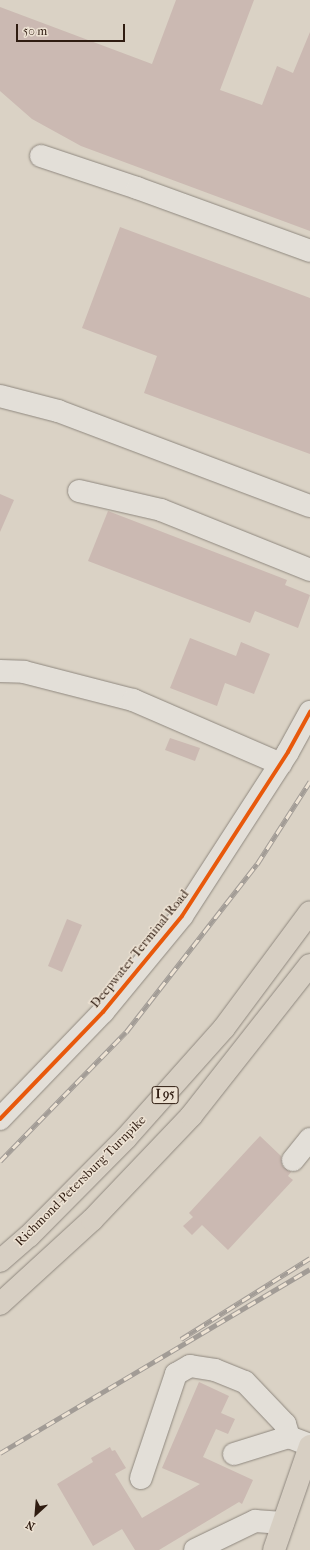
<!DOCTYPE html>
<style>
body{margin:0}
#map{position:relative;width:310px;height:1550px;overflow:hidden;background:#dad2c5;font-family:"IM FELL French Canon",serif}
div>[style]{position:absolute}
.building>*{inset:0;background:#cbb9b2}
.roads{filter:drop-shadow(0 0 1px #8f887f) drop-shadow(0 0 1px #8f887f)}
.minor>*{height:22px;margin:-11px;padding:0 11px;transform-origin:11px;border-radius:11px;background:#e3dfd8}
.major>*{height:22px;margin:-11px;padding:0 11px;transform-origin:11px;border-radius:11px;background:#d7cfc3}
.highway>*{height:22px;margin:-11px;padding:0 11px;transform-origin:11px;border-radius:11px;background:#d7cfc3}
.rail>*{height:4.5px;margin-top:-2.25px;transform-origin:0;background:repeating-linear-gradient(90deg,#ede2d3 0 9px,#a29c96 0 18px);box-sizing:border-box;border-block:1px solid #a29c96}
.cycleway>*{height:4px;margin:-2px;padding:0 2px;transform-origin:2px;border-radius:2px;background:#e8590c}
span{translate:-50% -50%;white-space:nowrap;text-align:center;line-height:1.15;-webkit-text-stroke:3px #ede2d3;paint-order:stroke}
.shield-label span{padding:1px 3px;background:#ede2d3;border:1px solid;border-radius:3px;-webkit-text-stroke-width:0}
.shield-label{font-size:12px;color:#2f1c11;font-weight:700}
.street-label{font-size:13px;color:#2f1c11}
.north{position:absolute;left:16px;top:1494px;width:40px;height:40px;-webkit-text-stroke:3px #ede2d3;paint-order:stroke;rotate:206deg;font-size:11px;font-weight:700;line-height:16px;text-align:center;color:#2f1c11}
.north::after{content:'';display:block;margin:auto;width:14px;height:18px;background:#2f1c11;clip-path:polygon(50% 0,100% 100%,50% 72%,0 100%)}
.scale{position:absolute;left:16px;top:24px;width:109px;height:18px;box-sizing:border-box;border:2px solid #2f1c11;border-top:0;padding-left:5px;font-size:12px;line-height:14px;white-space:nowrap;color:#2f1c11;-webkit-text-stroke:3px #ede2d3;paint-order:stroke}
</style>
<div id="map">
<div class="building">
<i style="clip-path:polygon(176px 0,254px 0,220px 90px,262px 105px,277px 66px,293px 73px,310px 32px,310px 231px,81px 146px,32px 119px,0 91px,0 7px,152px 64px)"></i>
<i style="clip-path:polygon(120px 227px,310px 298px,310px 454px,144px 393px,157px 356px,82px 328px)"></i>
<i style="clip-path:polygon(0 494px,14px 500px,0 532px)"></i>
<i style="clip-path:polygon(108px 511px,287px 580px,285px 585px,310px 595px,298px 628px,255px 611px,250px 623px,88px 561px)"></i>
<i style="clip-path:polygon(190px 638px,236px 656px,241px 642px,270px 654px,254px 694px,225px 683px,217px 706px,170px 688px)"></i>
<i style="clip-path:polygon(170px 738px,200px 748px,195px 761px,165px 750px)"></i>
<i style="clip-path:polygon(67px 919px,82px 925px,62px 972px,48px 966px)"></i>
<i style="clip-path:polygon(260px 1136px,281px 1156px,282px 1165px,291px 1172px,288px 1176px,293px 1180px,228px 1250px,202px 1225px,192px 1235px,183px 1226px,193px 1217px,189px 1213px)"></i>
<i style="clip-path:polygon(199px 1382px,229px 1396px,221px 1413px,235px 1419px,228px 1434px,216px 1429px,203px 1457px,253px 1480px,242px 1504px,239px 1502px,159px 1550px,135px 1550px,122px 1529px,93px 1546px,57px 1484px,93px 1462px,91px 1458px,110px 1447px,112px 1451px,115px 1450px,126px 1468px,115px 1474px,142px 1518px,200px 1484px,162px 1468px)"></i>
</div>
<div class="roads">
<div class="minor">
<i style="left:41px;top:156px;width:101px;rotate:18.4deg"></i>
<i style="left:137px;top:188px;width:184px;rotate:20deg"></i>
<i style="left:0;top:396px;width:60px;rotate:14.5deg"></i>
<i style="left:58px;top:411px;width:269px;rotate:20.7deg"></i>
<i style="left:79px;top:491px;width:84px;rotate:13deg"></i>
<i style="left:161px;top:510px;width:161px;rotate:21.9deg"></i>
<i style="left:0;top:671px;width:24px;rotate:2deg"></i>
<i style="left:24px;top:672px;width:113px;rotate:14.4deg"></i>
<i style="left:133px;top:700px;width:161px;rotate:23.4deg"></i>
<i style="left:0;top:1119px;width:149px;rotate:-46.1deg"></i>
<i style="left:103px;top:1012px;width:124px;rotate:-50.5deg"></i>
<i style="left:182px;top:916px;width:195px;rotate:-57.1deg"></i>
<i style="left:288px;top:752px;width:46px;rotate:-61.2deg"></i>
<i style="left:293px;top:1160px;width:27px;rotate:-51deg"></i>
<i style="left:234px;top:1454px;width:58px;rotate:-17.2deg"></i>
<i style="left:141px;top:1478px;width:110px;rotate:-71.4deg"></i>
<i style="left:176px;top:1374px;width:16px;rotate:-30deg"></i>
<i style="left:190px;top:1366px;width:25px;rotate:9deg"></i>
<i style="left:215px;top:1370px;width:32px;rotate:22deg"></i>
<i style="left:245px;top:1382px;width:58px;rotate:46.4deg"></i>
<i style="left:285px;top:1424px;width:14px;rotate:73deg"></i>
<i style="left:289px;top:1437px;width:22px;rotate:21deg"></i>
<i style="left:195px;top:1550px;width:67px;rotate:-25.8deg"></i>
<i style="left:255px;top:1521px;width:28px;rotate:4deg"></i>
</div>
<div class="major">
<i style="left:274px;top:1550px;width:110px;rotate:-70.9deg"></i>
</div>
<div class="highway">
<i style="left:0;top:1261px;width:38px;rotate:-41deg"></i>
<i style="left:29px;top:1236px;width:138px;rotate:-45.3deg"></i>
<i style="left:126px;top:1138px;width:147px;rotate:-48.3deg"></i>
<i style="left:224px;top:1028px;width:144px;rotate:-53.4deg"></i>
<i style="left:0;top:1304px;width:125px;rotate:-42.4deg"></i>
<i style="left:92px;top:1220px;width:144px;rotate:-46.4deg"></i>
<i style="left:191px;top:1116px;width:192px;rotate:-51.8deg"></i>
</div>
</div>
<div class="rail">
<i style="left:0;top:1161px;width:180px;rotate:-45.7deg"></i>
<i style="left:126px;top:1032px;width:213px;rotate:-52.1deg"></i>
<i style="left:257px;top:864px;width:98px;rotate:-57.4deg"></i>
<i style="left:181px;top:1339px;width:152px;rotate:-32.1deg"></i>
<i style="left:0;top:1453px;width:360px;rotate:-30.7deg"></i>
</div>
<div class="cycleway">
<i style="left:0;top:1119px;width:149px;rotate:-46.1deg"></i>
<i style="left:103px;top:1012px;width:124px;rotate:-50.5deg"></i>
<i style="left:182px;top:916px;width:195px;rotate:-57.1deg"></i>
<i style="left:288px;top:752px;width:46px;rotate:-61.2deg"></i>
</div>
<div class="shield-label">
<span style="left:165px;top:1095px">I 95</span>
</div>
<div class="street-label">
<span style="left:140px;top:949px;rotate:-51deg">Deepwater Terminal Road</span>
<span style="left:81px;top:1181px;rotate:-45deg">Richmond-Petersburg Turnpike</span>
</div>
<div class="north">N</div>
<div class="scale">50 m</div>
</div>
